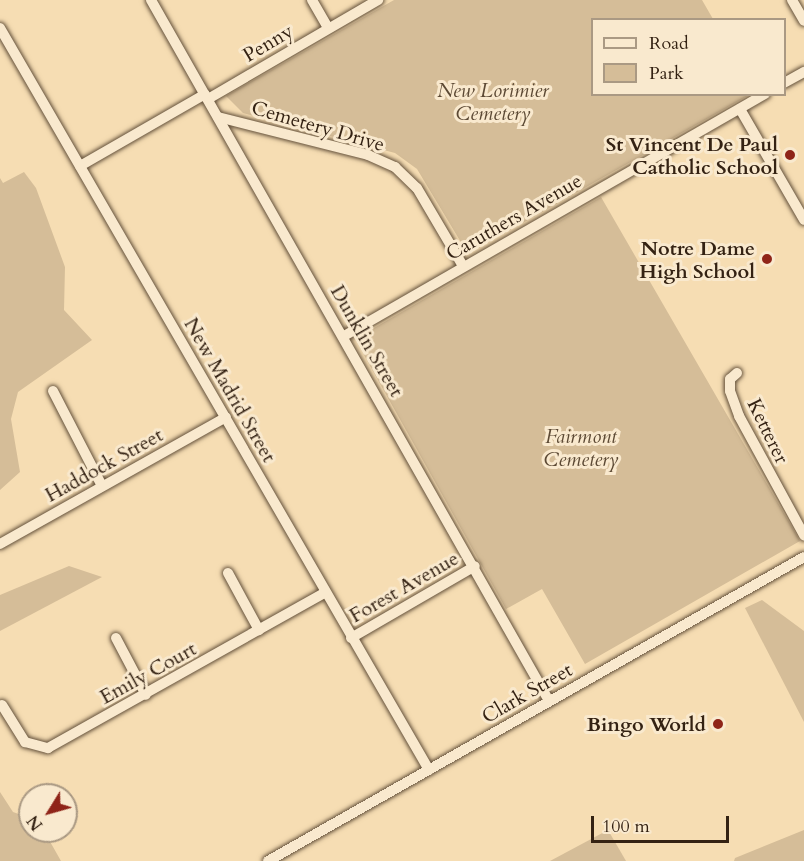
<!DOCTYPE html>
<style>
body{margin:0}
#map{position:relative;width:804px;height:861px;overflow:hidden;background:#f6ddb3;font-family:Cardo,serif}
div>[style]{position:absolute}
.green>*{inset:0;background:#d5bd98}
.roads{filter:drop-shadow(0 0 2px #64513b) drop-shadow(0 0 2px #64513b)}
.minor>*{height:10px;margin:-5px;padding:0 5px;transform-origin:5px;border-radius:5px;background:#f9e9ce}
.dots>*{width:16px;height:16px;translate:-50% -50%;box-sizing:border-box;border:3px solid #f9e9ce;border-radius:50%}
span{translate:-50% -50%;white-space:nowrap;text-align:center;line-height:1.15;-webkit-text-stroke:6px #f9e9ce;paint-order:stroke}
.street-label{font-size:20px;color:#342213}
.park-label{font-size:20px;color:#5c4934;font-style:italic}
.poi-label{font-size:20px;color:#342213;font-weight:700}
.right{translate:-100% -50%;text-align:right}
.legend{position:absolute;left:591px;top:18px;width:195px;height:78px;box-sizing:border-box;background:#f9e9ce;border:2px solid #aa9983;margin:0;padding:8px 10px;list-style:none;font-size:18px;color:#342213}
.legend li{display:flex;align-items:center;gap:12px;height:30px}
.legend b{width:30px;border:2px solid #aa9983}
.north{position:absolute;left:18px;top:783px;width:60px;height:60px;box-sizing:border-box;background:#f9e9ce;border:2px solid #aa9983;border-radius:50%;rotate:233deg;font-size:16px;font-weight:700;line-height:24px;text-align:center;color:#342213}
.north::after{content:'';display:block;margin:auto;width:21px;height:27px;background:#8f2418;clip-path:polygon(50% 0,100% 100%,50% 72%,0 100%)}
.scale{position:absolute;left:591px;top:816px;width:138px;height:27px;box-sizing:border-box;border:3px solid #342213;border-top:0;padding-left:8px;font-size:18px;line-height:21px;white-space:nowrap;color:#342213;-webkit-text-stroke:4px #f9e9ce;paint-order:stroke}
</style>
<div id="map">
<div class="green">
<i style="clip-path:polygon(394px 0,702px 0,713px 19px,592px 20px,592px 94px,749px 95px,475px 250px,465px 249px,417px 169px,395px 153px,243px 113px,226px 96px)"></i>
<i style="clip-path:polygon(24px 172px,36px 188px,65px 267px,64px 310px,92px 340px,18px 392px,11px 419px,20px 472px,0 490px,0 178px,3px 183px)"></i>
<i style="clip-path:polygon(601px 197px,800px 541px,585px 664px,542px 589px,506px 609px,355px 339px)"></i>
<i style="clip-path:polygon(69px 566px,102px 577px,0 631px,0 595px)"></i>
<i style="clip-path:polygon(762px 600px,804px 631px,804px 722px,745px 608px)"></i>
<i style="clip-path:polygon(0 792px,13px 812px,30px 818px,30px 831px,44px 831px,61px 861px,0 861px)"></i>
<i style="clip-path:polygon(608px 830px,626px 861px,550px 861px)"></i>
<i style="clip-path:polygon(804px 830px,804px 861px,734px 861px,735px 858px)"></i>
</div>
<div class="roads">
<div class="minor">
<i style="left:151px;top:0;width:806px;rotate:60.41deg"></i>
<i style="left:312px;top:0;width:32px;rotate:60deg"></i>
<i style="left:792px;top:0;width:24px;rotate:60deg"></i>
<i style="left:0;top:28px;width:857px;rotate:59.96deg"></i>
<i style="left:784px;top:83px;width:23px;rotate:-29deg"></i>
<i style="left:208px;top:99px;width:197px;rotate:-30.2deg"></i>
<i style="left:740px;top:109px;width:128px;rotate:60deg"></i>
<i style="left:218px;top:117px;width:155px;rotate:14.2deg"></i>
<i style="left:368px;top:155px;width:30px;rotate:24deg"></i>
<i style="left:395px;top:167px;width:30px;rotate:44deg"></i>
<i style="left:417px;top:188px;width:91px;rotate:59.5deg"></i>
<i style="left:80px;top:166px;width:144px;rotate:-29.9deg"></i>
<i style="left:344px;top:336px;width:486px;rotate:-29.9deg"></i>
<i style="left:737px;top:373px;width:9px;rotate:139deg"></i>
<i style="left:730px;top:379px;width:12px;rotate:90deg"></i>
<i style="left:730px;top:391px;width:27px;rotate:70deg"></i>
<i style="left:739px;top:416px;width:136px;rotate:61.4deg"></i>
<i style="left:53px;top:391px;width:107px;rotate:62.7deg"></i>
<i style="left:0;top:544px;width:259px;rotate:-29.3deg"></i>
<i style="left:228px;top:573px;width:65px;rotate:61.5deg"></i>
<i style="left:116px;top:638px;width:64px;rotate:62.2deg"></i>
<i style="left:351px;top:638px;width:143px;rotate:-30.1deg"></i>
<i style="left:2px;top:705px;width:44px;rotate:58.1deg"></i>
<i style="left:25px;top:742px;width:24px;rotate:15deg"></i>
<i style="left:48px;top:748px;width:317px;rotate:-29.3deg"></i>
<i style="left:268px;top:861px;width:616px;rotate:-29.56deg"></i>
</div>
</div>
<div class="dots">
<i style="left:790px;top:155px;background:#8f2418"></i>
<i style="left:767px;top:259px;background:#8f2418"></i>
<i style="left:718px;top:724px;background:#8f2418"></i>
</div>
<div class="street-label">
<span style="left:268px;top:43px;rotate:-31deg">Penny</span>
<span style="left:318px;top:126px;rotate:16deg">Cemetery Drive</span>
<span style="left:514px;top:217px;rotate:-30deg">Caruthers Avenue</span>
<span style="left:367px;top:341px;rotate:60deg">Dunklin Street</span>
<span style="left:230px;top:390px;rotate:60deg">New Madrid Street</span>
<span style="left:768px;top:431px;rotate:64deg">Ketterer</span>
<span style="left:104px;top:465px;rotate:-29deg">Haddock Street</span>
<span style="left:404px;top:587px;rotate:-30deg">Forest Avenue</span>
<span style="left:148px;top:673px;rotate:-29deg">Emily Court</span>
<span style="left:527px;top:693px;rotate:-30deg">Clark Street</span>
</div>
<div class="park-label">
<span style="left:493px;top:102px">New Lorimier<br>Cemetery</span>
<span style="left:581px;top:448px">Fairmont<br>Cemetery</span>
</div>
<div class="poi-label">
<span class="right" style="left:778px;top:156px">St Vincent De Paul<br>Catholic School</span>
<span class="right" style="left:755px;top:260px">Notre Dame<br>High School</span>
<span class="right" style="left:706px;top:724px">Bingo World</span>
</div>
<ul class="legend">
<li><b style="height:8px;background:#f9e9ce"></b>Road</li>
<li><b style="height:16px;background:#d5bd98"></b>Park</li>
</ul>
<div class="north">N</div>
<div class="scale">100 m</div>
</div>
